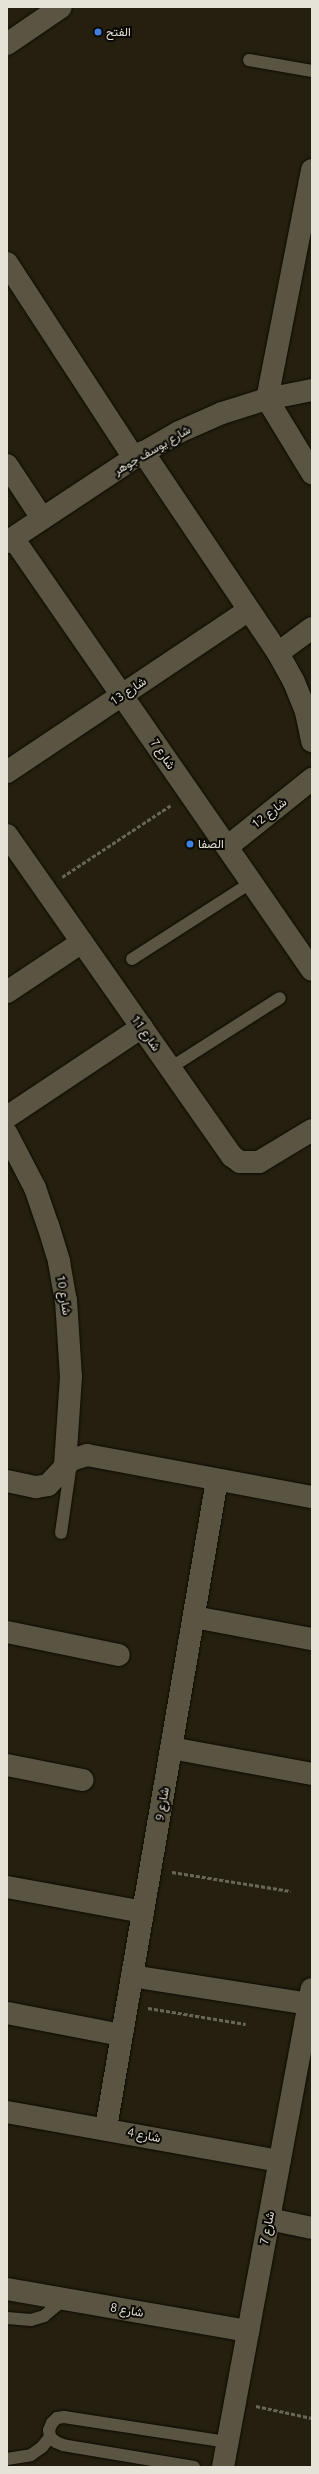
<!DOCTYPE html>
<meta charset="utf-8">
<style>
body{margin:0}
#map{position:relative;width:319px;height:2474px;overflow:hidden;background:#241f0e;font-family:Ubuntu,Vazirmatn,sans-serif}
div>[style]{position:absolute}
.path>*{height:2.5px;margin-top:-1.25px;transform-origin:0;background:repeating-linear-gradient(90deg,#6a6657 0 4px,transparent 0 6px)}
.roads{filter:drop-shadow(0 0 1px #0e0900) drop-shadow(0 0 1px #0e0900)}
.lane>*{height:12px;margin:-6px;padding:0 6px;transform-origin:6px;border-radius:6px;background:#5a5542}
.street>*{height:22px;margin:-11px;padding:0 11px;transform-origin:11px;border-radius:11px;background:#5a5542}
.dots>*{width:11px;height:11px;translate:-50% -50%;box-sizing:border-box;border:2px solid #0b0904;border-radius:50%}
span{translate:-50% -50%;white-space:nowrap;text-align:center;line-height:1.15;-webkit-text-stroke:4px #0b0904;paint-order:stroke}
.poi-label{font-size:12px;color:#e5e2d7}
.left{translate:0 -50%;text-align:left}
.street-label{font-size:12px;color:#e5e2d7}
.frame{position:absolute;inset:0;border:8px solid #e5e2d7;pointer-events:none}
</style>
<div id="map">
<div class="path">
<i style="left:62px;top:877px;width:131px;rotate:-33.4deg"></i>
<i style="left:172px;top:1872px;width:120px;rotate:9.1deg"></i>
<i style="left:148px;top:2008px;width:99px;rotate:9.3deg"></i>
<i style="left:256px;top:2406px;width:57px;rotate:12.1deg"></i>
</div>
<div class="roads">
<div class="lane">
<i style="left:249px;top:60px;width:64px;rotate:9.9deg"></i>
<i style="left:132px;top:959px;width:143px;rotate:-32.7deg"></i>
<i style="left:170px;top:1068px;width:130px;rotate:-32.5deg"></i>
<i style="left:61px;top:1533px;width:71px;rotate:-81.9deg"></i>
<i style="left:7px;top:2318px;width:24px;rotate:5deg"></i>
<i style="left:31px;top:2320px;width:14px;rotate:-17deg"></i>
<i style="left:44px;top:2316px;width:26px;rotate:-40deg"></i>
<i style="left:7px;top:2459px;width:24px;rotate:-9deg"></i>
<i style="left:31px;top:2455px;width:14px;rotate:-36deg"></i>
<i style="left:42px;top:2447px;width:13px;rotate:-51deg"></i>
<i style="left:194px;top:2467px;width:133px;rotate:-170.5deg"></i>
<i style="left:63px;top:2445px;width:8px;rotate:-157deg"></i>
<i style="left:56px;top:2442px;width:8px;rotate:-140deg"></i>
<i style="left:50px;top:2437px;width:7px;rotate:-98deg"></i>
<i style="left:49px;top:2430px;width:8px;rotate:-67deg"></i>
<i style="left:52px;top:2423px;width:7px;rotate:-45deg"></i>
<i style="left:57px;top:2418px;width:7px;rotate:-8deg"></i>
<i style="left:64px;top:2417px;width:166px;rotate:8.7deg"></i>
</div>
<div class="street">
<i style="left:7px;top:44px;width:65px;rotate:-34.4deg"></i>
<i style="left:312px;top:170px;width:233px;rotate:101.1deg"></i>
<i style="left:267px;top:399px;width:87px;rotate:58.7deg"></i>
<i style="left:7px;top:263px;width:233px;rotate:56.9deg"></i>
<i style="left:143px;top:452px;width:242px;rotate:56.1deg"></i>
<i style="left:278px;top:653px;width:33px;rotate:61deg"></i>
<i style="left:294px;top:682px;width:32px;rotate:68deg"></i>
<i style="left:306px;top:712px;width:30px;rotate:78deg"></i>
<i style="left:7px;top:465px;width:64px;rotate:56.6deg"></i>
<i style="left:13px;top:538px;width:525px;rotate:55.31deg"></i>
<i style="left:7px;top:542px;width:152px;rotate:-33.5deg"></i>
<i style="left:134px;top:458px;width:52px;rotate:-30deg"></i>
<i style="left:179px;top:432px;width:47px;rotate:-23.8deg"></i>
<i style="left:222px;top:413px;width:47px;rotate:-17.3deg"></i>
<i style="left:267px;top:399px;width:46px;rotate:-11.3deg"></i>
<i style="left:278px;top:653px;width:42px;rotate:-36.3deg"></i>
<i style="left:7px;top:772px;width:291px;rotate:-33.8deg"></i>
<i style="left:7px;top:835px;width:392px;rotate:55deg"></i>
<i style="left:232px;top:1156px;width:10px;rotate:37deg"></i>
<i style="left:240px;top:1162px;width:19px"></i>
<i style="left:259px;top:1162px;width:62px;rotate:-31.1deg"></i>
<i style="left:227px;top:847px;width:109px;rotate:-38.7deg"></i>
<i style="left:7px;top:992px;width:90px;rotate:-33.7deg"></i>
<i style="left:7px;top:1117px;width:162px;rotate:-33.7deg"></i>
<i style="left:7px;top:1134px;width:61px;rotate:62.6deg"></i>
<i style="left:35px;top:1188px;width:39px;rotate:71deg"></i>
<i style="left:48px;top:1225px;width:39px;rotate:73deg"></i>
<i style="left:59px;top:1262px;width:39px;rotate:80deg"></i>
<i style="left:66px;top:1300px;width:77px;rotate:86.3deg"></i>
<i style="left:71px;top:1377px;width:89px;rotate:93.9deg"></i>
<i style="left:7px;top:1481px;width:30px;rotate:12deg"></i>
<i style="left:36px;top:1487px;width:12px;rotate:-9deg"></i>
<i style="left:48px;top:1485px;width:34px;rotate:-47deg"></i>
<i style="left:71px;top:1460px;width:17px;rotate:-17deg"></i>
<i style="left:87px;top:1455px;width:229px;rotate:10.6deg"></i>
<i style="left:194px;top:1617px;width:120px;rotate:10.6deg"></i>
<i style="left:7px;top:1632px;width:114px;rotate:11.6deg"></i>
<i style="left:171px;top:1748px;width:143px;rotate:10.4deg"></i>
<i style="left:7px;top:1765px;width:77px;rotate:11.2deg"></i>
<i style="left:7px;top:1887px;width:138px;rotate:10.4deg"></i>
<i style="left:132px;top:1976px;width:179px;rotate:9deg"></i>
<i style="left:7px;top:2013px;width:116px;rotate:10.9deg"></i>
<i style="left:7px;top:2112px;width:277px;rotate:10.2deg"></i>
<i style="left:106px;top:2128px;width:657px;rotate:-80.28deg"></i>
<i style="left:269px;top:2219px;width:44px;rotate:11.8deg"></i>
<i style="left:7px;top:2289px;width:245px;rotate:9.9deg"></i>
<i style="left:223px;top:2467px;width:486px;rotate:-79.5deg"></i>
</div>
</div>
<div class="dots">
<i style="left:98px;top:32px;background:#3f7fe0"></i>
<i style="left:190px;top:844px;background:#3f7fe0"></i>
</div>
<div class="poi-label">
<span class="left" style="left:106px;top:32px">الفتح</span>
<span class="left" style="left:198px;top:844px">الصفا</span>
</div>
<div class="street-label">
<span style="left:152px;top:450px;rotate:-30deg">شارع يوسف جوهر</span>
<span style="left:128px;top:691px;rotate:-34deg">شارع 13</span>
<span style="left:163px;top:754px;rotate:55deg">شارع 7</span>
<span style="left:269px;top:813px;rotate:-38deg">شارع 12</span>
<span style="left:146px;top:1033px;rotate:55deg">شارع 11</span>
<span style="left:64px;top:1295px;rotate:81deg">شارع 10</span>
<span style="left:162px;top:1804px;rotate:-80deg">شارع 9</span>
<span style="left:144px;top:2135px;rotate:11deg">شارع 4</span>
<span style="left:267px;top:2228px;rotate:-79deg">شارع 7</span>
<span style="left:127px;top:2310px;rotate:10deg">شارع 8</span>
</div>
<div class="frame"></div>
</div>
